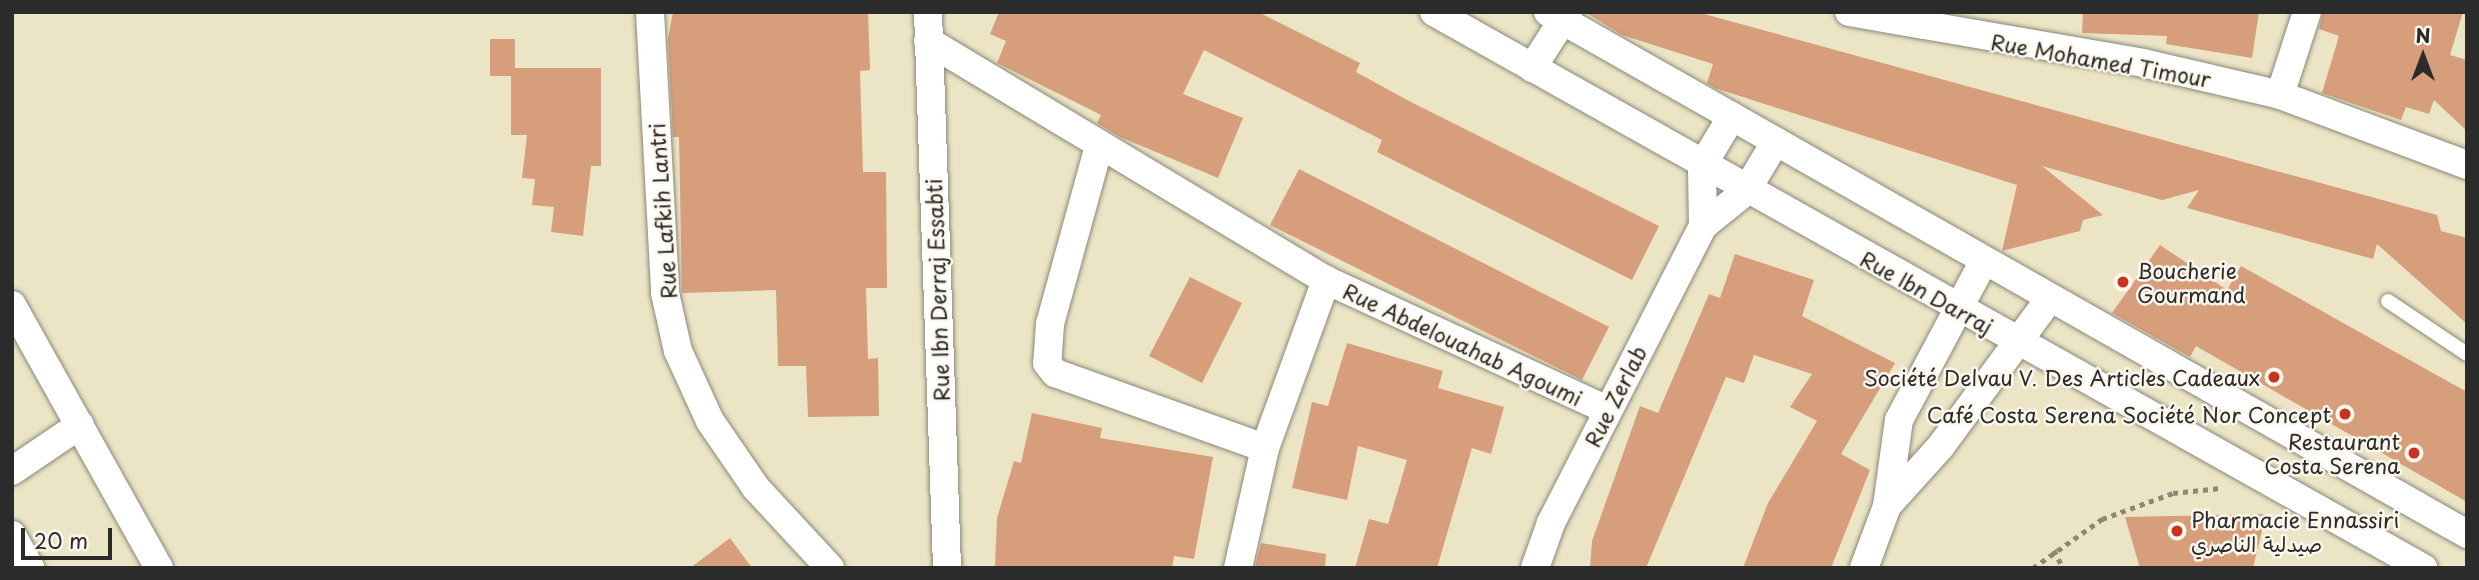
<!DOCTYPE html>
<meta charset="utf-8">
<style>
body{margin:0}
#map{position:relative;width:2479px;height:580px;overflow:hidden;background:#ebe5c6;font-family:"Playpen Sans","Playpen Sans Arabic",sans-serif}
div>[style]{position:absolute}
.building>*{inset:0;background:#d79e7c}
.path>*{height:4.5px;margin-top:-2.25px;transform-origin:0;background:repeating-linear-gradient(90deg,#8b8878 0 5px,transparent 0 10px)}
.roads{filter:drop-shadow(0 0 2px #8b8878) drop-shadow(0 0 2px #8b8878)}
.lane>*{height:14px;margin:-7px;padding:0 7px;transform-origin:7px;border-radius:7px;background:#fff}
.street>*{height:28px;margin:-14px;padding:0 14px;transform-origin:14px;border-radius:14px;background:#fff}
.dots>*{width:19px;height:19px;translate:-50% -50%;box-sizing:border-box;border:4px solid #fbf7ec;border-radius:50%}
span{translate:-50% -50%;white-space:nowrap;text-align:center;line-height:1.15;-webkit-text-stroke:5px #fbf7ec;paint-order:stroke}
.street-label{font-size:21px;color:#2b2b2b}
.poi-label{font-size:21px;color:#2b2b2b}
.left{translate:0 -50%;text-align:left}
.right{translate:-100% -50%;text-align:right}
.frame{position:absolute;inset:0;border:14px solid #2b2b2b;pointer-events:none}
.north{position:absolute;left:2388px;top:21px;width:70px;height:70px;-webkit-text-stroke:5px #fbf7ec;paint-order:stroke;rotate:0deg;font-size:19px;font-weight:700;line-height:28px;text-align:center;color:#2b2b2b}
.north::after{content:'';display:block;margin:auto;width:24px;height:32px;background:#2b2b2b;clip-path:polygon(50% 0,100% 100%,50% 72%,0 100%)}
.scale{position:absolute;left:21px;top:528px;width:91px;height:32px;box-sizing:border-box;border:4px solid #2b2b2b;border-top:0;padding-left:9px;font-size:21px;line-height:24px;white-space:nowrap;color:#2b2b2b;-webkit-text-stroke:5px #fbf7ec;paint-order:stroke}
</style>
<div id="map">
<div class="building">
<i style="clip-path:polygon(673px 12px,868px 12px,870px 70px,860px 71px,863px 172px,886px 172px,887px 288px,866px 288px,868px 359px,878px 358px,879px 416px,808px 417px,806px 366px,778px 366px,776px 290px,682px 293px,679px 137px,673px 137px,668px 39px)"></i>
<i style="clip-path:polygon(999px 12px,1258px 12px,1360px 63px,1356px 72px,1409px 101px,1659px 226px,1632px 280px,1377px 152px,1382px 140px,1204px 50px,1183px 94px,1243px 118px,1218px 178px,1120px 137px,1097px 123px,1101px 115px,997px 63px,1006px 41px,990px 34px)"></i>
<i style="clip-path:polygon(1585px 12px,1697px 12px,2437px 215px,2441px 231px,2467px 238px,2467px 324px,2377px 244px,2373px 259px,2187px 208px,2199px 190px,2162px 200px,2042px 166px,2103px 215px,2083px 220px,2080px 231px,2002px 251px,2017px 185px,1715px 88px,1707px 83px,1713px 64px,1622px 35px)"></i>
<i style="clip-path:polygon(2083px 12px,2259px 12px,2252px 58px,2166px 44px,2167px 36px,2082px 33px)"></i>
<i style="clip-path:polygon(2323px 12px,2463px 12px,2450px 55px,2467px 60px,2467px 131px,2434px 100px,2429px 114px,2406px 107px,2401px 120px,2322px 93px,2339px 36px,2319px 29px)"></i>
<i style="clip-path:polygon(490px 39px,515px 39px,515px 68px,601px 68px,601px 166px,591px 166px,583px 236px,551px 232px,554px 207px,532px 205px,535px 179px,522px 178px,527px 135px,511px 135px,511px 76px,490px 76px)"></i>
<i style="clip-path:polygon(1299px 169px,1609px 327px,1582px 380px,1270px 225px)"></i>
<i style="clip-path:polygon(2160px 245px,2227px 290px,2241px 266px,2467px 392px,2467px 502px,2196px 346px,2190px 357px,2112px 313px)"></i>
<i style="clip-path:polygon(1735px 254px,1814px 280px,1802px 316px,1895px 363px,1841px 454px,1870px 470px,1831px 568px,1743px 568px,1768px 503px,1817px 421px,1790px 407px,1812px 374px,1754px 355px,1744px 383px,1726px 377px,1646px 568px,1590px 568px,1592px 541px,1640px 406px,1658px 413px,1709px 294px,1720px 298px)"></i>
<i style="clip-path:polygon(1190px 277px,1242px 303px,1202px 383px,1149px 356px)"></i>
<i style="clip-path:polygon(1347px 343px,1443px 371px,1438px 388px,1504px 407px,1491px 454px,1472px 448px,1437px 568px,1355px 568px,1369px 519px,1388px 524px,1407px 460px,1358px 446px,1347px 500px,1292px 488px,1312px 402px,1328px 406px)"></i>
<i style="clip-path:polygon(1032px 413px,1102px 428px,1100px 438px,1213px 457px,1194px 559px,1174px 556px,1172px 568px,995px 566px,997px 518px,1014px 461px,1021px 463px)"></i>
<i style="clip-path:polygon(2266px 514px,2253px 568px,2140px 568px,2125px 517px)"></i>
<i style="clip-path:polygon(730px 538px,752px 568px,690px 568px)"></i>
<i style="clip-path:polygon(1261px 543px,1326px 554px,1325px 568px,1255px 568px)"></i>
</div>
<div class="path">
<i style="left:2054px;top:550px;width:20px;rotate:63deg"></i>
<i style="left:2033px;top:568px;width:85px;rotate:-35.4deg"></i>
<i style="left:2102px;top:519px;width:76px;rotate:-20.1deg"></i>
<i style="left:2173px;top:493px;width:48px;rotate:-5.9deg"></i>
</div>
<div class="roads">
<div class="lane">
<i style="left:2388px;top:301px;width:95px;rotate:33.9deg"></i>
</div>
<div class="street">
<i style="left:650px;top:12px;width:281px;rotate:86.9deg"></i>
<i style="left:665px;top:293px;width:59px;rotate:77.4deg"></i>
<i style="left:678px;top:351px;width:77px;rotate:65.4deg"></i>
<i style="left:710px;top:421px;width:81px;rotate:55.5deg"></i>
<i style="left:756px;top:488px;width:109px;rotate:47.2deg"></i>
<i style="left:928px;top:12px;width:556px;rotate:88.04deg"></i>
<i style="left:1434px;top:12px;width:1135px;rotate:29.34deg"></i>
<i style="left:1548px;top:12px;width:1057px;rotate:29.6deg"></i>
<i style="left:1849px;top:12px;width:298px;rotate:9.8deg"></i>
<i style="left:2143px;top:63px;width:141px;rotate:13.1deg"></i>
<i style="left:2280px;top:95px;width:200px;rotate:20.5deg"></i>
<i style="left:928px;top:41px;width:464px;rotate:31deg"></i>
<i style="left:1326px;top:280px;width:310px;rotate:24.8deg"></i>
<i style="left:1532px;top:68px;width:67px;rotate:-57.3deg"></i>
<i style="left:2280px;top:95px;width:87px;rotate:-72deg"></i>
<i style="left:1099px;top:146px;width:185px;rotate:105.4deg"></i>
<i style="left:1050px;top:324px;width:39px;rotate:94deg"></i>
<i style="left:1047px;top:363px;width:13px;rotate:51deg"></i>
<i style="left:1055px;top:373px;width:223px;rotate:19.7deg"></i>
<i style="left:1703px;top:226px;width:60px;rotate:-91deg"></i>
<i style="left:1702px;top:166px;width:58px;rotate:-59deg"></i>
<i style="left:12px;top:305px;width:301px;rotate:60.8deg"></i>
<i style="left:12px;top:471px;width:82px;rotate:-34.1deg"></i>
<i style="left:1887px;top:506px;width:81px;rotate:-48deg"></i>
<i style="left:1941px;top:446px;width:184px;rotate:-53.6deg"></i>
<i style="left:12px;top:535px;width:38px;rotate:61deg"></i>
<i style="left:1238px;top:568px;width:123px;rotate:-77.3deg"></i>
<i style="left:1265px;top:448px;width:179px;rotate:-70deg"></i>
<i style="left:1535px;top:568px;width:48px;rotate:-70.4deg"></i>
<i style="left:1551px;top:523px;width:334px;rotate:-62.9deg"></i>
<i style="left:1703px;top:226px;width:55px;rotate:-39.1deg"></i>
<i style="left:1746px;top:191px;width:58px;rotate:-59deg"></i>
<i style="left:1864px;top:568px;width:66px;rotate:-69.6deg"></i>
<i style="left:1887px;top:506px;width:87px;rotate:-82.1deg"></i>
<i style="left:1899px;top:420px;width:180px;rotate:-61.9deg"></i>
</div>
</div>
<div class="dots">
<i style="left:2123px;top:282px;background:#c8321e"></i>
<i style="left:2274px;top:377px;background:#c8321e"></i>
<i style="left:2345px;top:414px;background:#c8321e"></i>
<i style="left:2414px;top:453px;background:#c8321e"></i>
<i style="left:2177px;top:531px;background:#c8321e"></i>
</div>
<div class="street-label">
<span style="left:2101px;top:60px;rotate:10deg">Rue Mohamed Timour</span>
<span style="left:662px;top:211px;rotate:-94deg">Rue Lafkih Lantri</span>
<span style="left:937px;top:290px;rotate:-92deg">Rue Ibn Derraj Essabti</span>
<span style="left:1927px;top:292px;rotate:29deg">Rue Ibn Darraj</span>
<span style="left:1463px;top:344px;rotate:25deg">Rue Abdelouahab Agoumi</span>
<span style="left:1615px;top:396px;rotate:-63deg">Rue ZerIab</span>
</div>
<div class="poi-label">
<span class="left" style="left:2137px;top:282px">Boucherie<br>Gourmand</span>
<span class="right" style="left:2260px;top:377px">Société Delvau V. Des Articles Cadeaux</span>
<span class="right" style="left:2331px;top:414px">Café Costa Serena Société Nor Concept</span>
<span class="right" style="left:2400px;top:453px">Restaurant<br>Costa Serena</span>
<span class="left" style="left:2191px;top:531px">Pharmacie Ennassiri<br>صيدلية الناصري</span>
</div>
<div class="frame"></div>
<div class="north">N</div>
<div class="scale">20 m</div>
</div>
